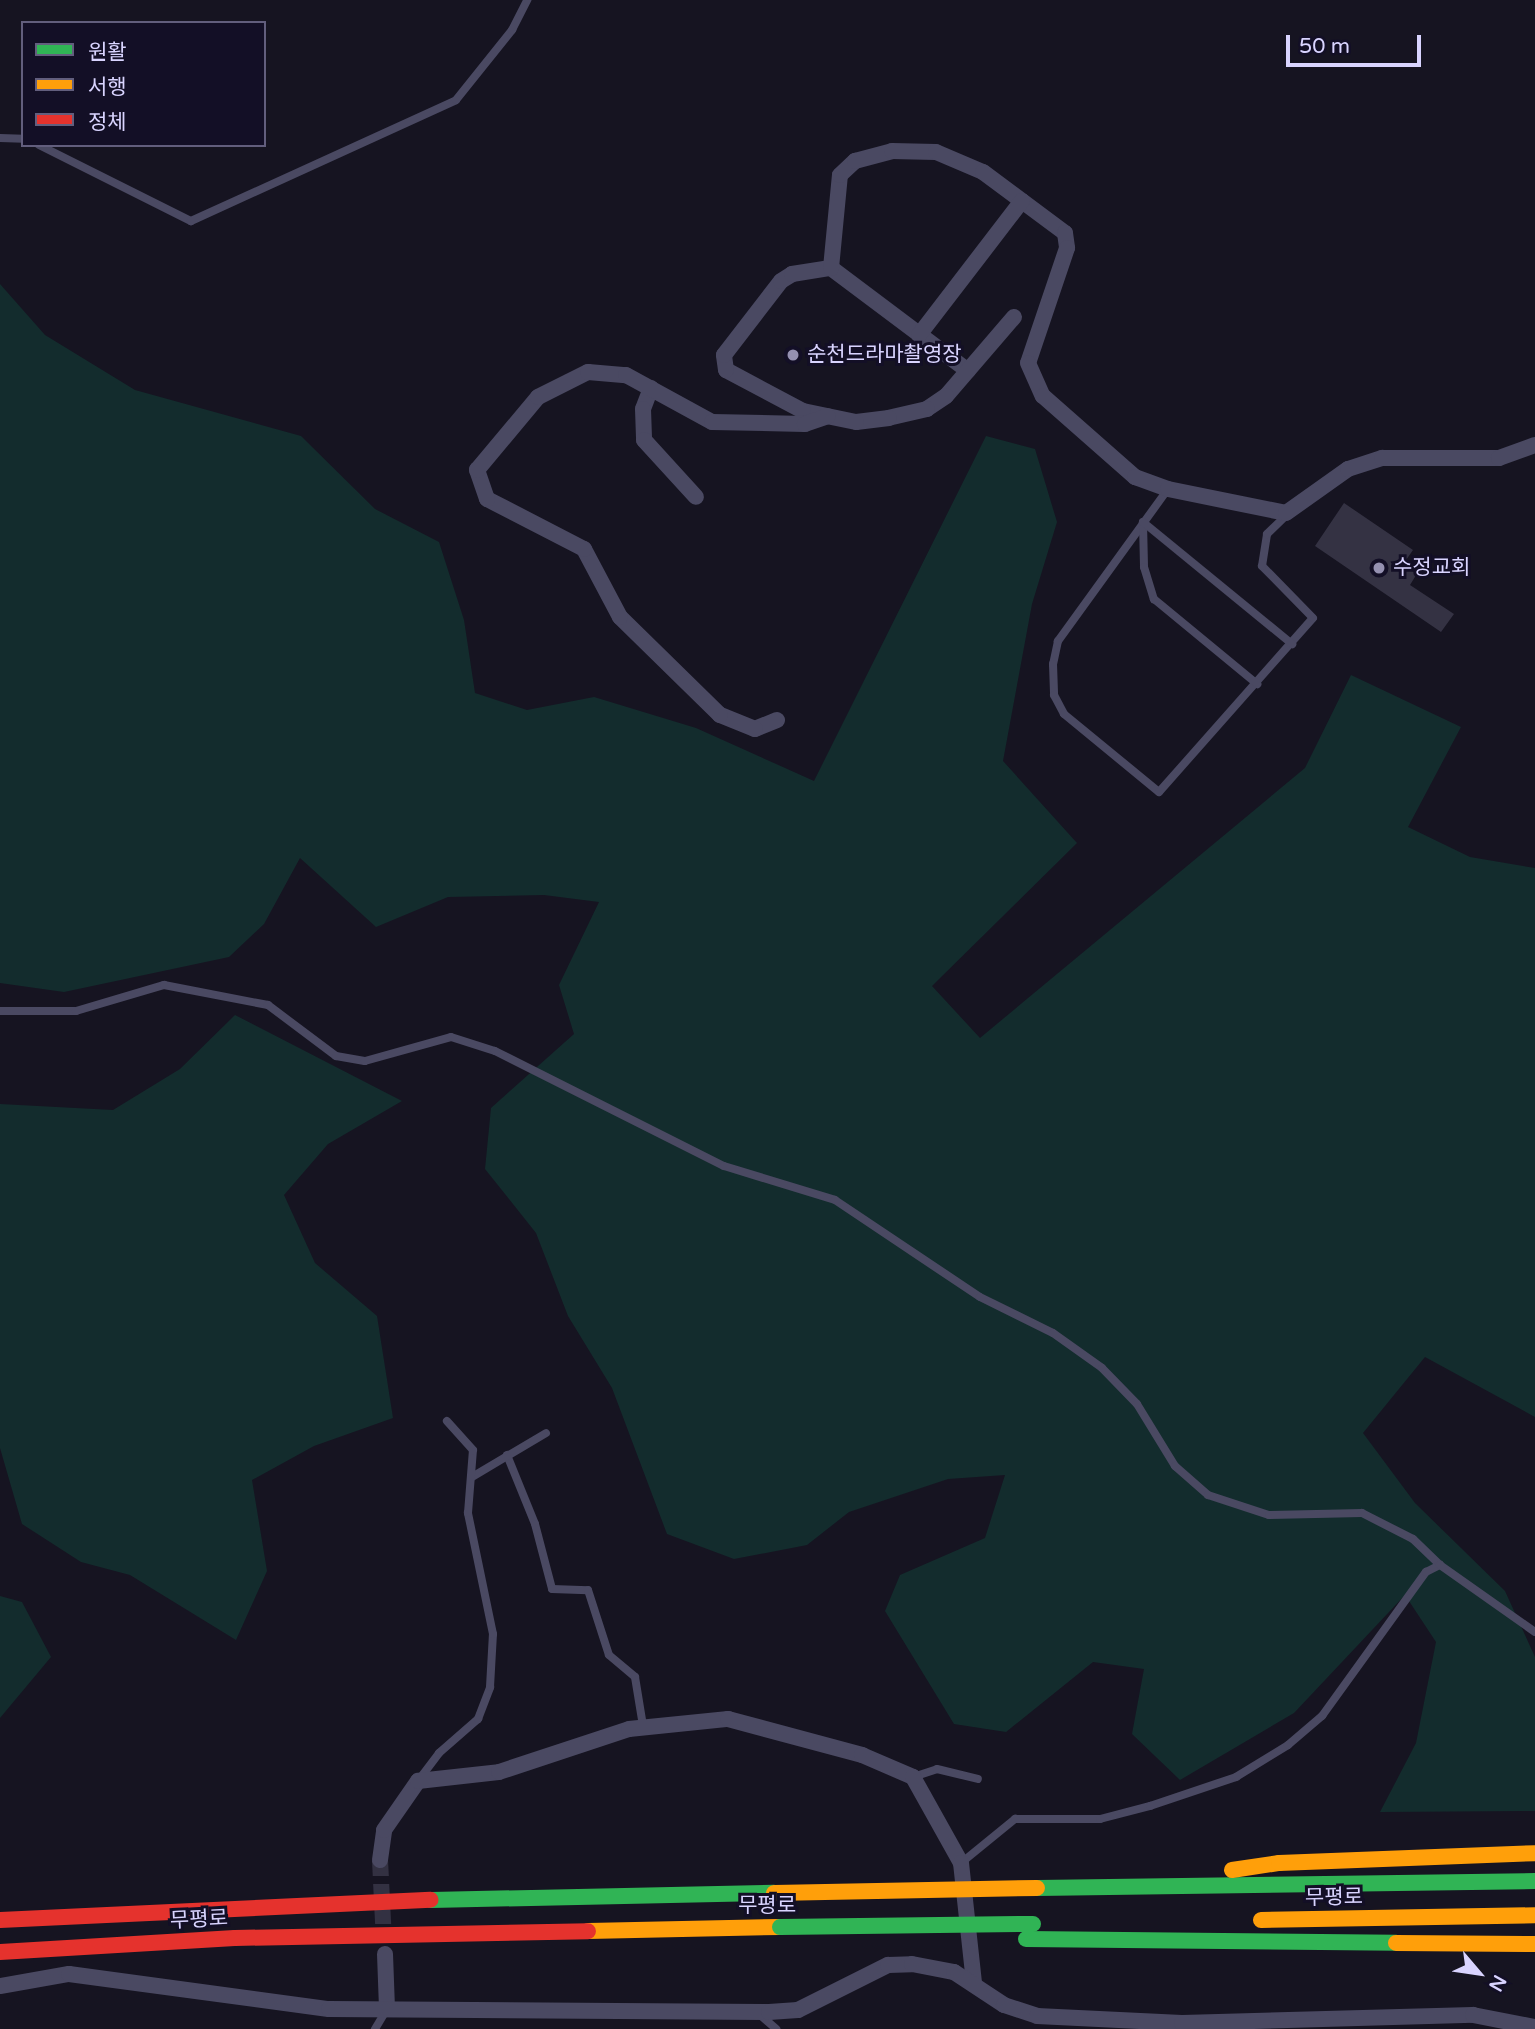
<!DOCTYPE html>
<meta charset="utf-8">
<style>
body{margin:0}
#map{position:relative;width:1535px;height:2029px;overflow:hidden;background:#161421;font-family:"Varela Round","Noto Sans KR",sans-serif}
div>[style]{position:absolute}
.green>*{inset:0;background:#132c2d}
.building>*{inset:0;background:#343243}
.street-tunnel>*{height:16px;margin-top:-8px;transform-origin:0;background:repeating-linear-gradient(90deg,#333142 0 16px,transparent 0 24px)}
.lane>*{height:8px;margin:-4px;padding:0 4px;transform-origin:4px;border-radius:4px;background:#4a4962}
.street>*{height:16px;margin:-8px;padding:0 8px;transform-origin:8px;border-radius:8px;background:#4a4962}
.fast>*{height:16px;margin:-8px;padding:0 8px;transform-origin:8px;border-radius:8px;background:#30b455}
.slow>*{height:16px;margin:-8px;padding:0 8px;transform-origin:8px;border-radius:8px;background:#ff9f0a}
.jam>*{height:16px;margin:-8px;padding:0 8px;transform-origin:8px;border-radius:8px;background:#e5322d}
.fast-bridge>*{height:16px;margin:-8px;padding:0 8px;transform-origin:8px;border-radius:8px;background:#30b455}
.slow-bridge>*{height:16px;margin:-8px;padding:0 8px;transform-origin:8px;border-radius:8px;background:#ff9f0a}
.dots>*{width:19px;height:19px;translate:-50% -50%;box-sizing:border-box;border:4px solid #130f26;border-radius:50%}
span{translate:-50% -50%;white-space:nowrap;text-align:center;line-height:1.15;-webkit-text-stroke:6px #130f26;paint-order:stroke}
.poi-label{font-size:21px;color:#d9d4ff}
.left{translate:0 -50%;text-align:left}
.street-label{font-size:21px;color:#d9d4ff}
.legend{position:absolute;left:21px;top:21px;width:245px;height:126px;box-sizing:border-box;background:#130f26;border:2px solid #625e7d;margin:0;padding:9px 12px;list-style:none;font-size:21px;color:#d9d4ff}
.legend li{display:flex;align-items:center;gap:14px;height:35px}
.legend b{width:35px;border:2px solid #625e7d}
.north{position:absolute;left:1444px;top:1938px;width:70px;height:70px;-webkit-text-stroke:5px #130f26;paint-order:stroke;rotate:119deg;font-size:19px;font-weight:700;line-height:28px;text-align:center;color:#d9d4ff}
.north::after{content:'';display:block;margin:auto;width:24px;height:32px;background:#d9d4ff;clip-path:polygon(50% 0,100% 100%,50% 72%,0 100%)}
.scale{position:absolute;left:1286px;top:35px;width:135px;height:32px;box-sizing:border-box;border:4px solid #d9d4ff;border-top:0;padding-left:9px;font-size:21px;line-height:24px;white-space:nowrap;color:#d9d4ff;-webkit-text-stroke:5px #130f26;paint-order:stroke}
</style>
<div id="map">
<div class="green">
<i style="clip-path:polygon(0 284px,45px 335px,135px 390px,301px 436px,375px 509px,439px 542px,464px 620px,475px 693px,527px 710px,594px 697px,696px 728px,814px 781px,986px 436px,1035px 449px,1057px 522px,1032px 604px,1003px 761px,1077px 843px,932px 986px,980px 1038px,1305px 768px,1351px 675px,1461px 727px,1408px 827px,1470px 857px,1535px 868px,1535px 1417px,1425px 1357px,1363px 1433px,1415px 1503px,1505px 1591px,1535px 1657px,1535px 1811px,1380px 1812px,1416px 1743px,1436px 1642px,1405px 1595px,1294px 1713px,1180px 1780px,1132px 1734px,1144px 1669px,1093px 1662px,1006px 1732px,954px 1724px,885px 1611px,900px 1575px,985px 1538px,1005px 1475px,948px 1479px,849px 1512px,807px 1545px,734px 1559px,667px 1534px,612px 1388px,568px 1316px,536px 1233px,485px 1169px,491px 1108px,574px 1034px,559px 985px,599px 902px,544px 895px,448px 897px,376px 927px,300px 858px,264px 924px,229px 957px,64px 992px,0 983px)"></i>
<i style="clip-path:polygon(235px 1015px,402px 1101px,328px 1144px,284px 1195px,315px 1263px,377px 1316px,393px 1418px,314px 1446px,252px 1480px,267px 1571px,236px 1640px,130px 1575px,81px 1562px,22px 1524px,0 1448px,0 1104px,113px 1110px,180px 1069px)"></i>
<i style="clip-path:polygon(0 1596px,22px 1602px,51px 1657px,0 1718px)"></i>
</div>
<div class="building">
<i style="clip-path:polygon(1344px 503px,1413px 550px,1404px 563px,1418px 572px,1410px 585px,1454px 614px,1441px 632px,1315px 546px)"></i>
</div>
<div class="street-tunnel">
<i style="left:380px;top:1860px;width:82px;rotate:87.2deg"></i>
</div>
<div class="lane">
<i style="left:0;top:138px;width:23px;rotate:2deg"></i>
<i style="left:39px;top:145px;width:170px;rotate:26.6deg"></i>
<i style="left:191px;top:221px;width:291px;rotate:-24.5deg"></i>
<i style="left:456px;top:100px;width:90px;rotate:-51.3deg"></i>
<i style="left:512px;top:30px;width:34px;rotate:-63deg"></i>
<i style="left:1168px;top:489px;width:188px;rotate:125.9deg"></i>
<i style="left:1058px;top:641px;width:24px;rotate:102deg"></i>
<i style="left:1053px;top:664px;width:31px;rotate:88deg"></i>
<i style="left:1054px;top:695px;width:21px;rotate:62deg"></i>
<i style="left:1064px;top:714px;width:123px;rotate:39.4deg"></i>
<i style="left:1159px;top:792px;width:232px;rotate:-48.5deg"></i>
<i style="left:1313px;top:618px;width:73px;rotate:-134.4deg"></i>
<i style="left:1262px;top:566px;width:32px;rotate:-81deg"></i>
<i style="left:1267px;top:534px;width:29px;rotate:-44deg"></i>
<i style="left:1143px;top:522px;width:45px;rotate:88.7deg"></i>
<i style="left:1144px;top:567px;width:34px;rotate:73deg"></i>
<i style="left:1154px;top:599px;width:134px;rotate:39.5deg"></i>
<i style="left:1143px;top:522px;width:193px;rotate:39.3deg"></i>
<i style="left:0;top:1011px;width:76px"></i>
<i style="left:76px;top:1011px;width:92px;rotate:-16.5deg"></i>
<i style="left:164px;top:985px;width:106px;rotate:10.9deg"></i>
<i style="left:268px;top:1005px;width:85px;rotate:36.9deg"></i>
<i style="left:336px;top:1056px;width:29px;rotate:10deg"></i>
<i style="left:365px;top:1061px;width:89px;rotate:-15.6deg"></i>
<i style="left:451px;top:1037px;width:46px;rotate:17.7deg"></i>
<i style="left:495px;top:1051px;width:256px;rotate:26.7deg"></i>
<i style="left:724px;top:1166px;width:116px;rotate:17deg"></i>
<i style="left:835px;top:1200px;width:174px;rotate:33.8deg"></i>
<i style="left:980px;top:1297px;width:81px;rotate:26.3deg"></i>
<i style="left:1053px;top:1333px;width:60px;rotate:35.5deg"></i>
<i style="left:1102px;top:1368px;width:50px;rotate:45.8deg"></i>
<i style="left:1137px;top:1404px;width:73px;rotate:58.5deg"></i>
<i style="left:1175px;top:1466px;width:44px;rotate:41.3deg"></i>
<i style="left:1208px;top:1495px;width:64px;rotate:18.2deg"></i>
<i style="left:1269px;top:1515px;width:93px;rotate:-1.2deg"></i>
<i style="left:1362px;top:1513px;width:57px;rotate:27deg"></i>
<i style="left:1413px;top:1539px;width:37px;rotate:44deg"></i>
<i style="left:507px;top:1455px;width:74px;rotate:67.9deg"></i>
<i style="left:535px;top:1524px;width:67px;rotate:75.3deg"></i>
<i style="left:552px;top:1589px;width:36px;rotate:2deg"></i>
<i style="left:588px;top:1590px;width:68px;rotate:72.1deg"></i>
<i style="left:609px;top:1655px;width:34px;rotate:40deg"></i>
<i style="left:635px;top:1677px;width:50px;rotate:80.7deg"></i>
<i style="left:472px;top:1477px;width:86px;rotate:-30.7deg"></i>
<i style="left:913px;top:1777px;width:25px;rotate:-18deg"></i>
<i style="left:937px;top:1769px;width:42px;rotate:13.7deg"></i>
<i style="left:418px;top:1781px;width:35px;rotate:-53deg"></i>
<i style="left:439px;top:1753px;width:52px;rotate:-41.1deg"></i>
<i style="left:478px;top:1719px;width:34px;rotate:-69deg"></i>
<i style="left:490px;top:1687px;width:53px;rotate:-86.8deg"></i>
<i style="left:493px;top:1634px;width:124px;rotate:-101.7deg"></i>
<i style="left:468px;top:1513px;width:63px;rotate:-85.5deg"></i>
<i style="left:473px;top:1450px;width:39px;rotate:-132deg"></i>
<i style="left:961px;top:1863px;width:70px;rotate:-39.2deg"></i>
<i style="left:1015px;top:1819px;width:85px"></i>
<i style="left:1100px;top:1819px;width:52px;rotate:-14.6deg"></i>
<i style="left:1150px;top:1806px;width:91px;rotate:-18.6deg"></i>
<i style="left:1236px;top:1777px;width:61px;rotate:-31.6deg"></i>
<i style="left:1288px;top:1745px;width:45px;rotate:-40.5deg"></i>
<i style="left:1322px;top:1716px;width:178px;rotate:-54.2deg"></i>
<i style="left:1426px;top:1572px;width:16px;rotate:-27deg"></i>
<i style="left:1440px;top:1565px;width:116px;rotate:35.2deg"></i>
<i style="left:759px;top:2014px;width:23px;rotate:41deg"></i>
<i style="left:375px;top:2029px;width:23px;rotate:-59deg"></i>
</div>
<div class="street">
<i style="left:831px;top:268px;width:171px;rotate:36.9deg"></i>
<i style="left:1014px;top:317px;width:104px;rotate:130.7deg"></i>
<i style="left:946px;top:396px;width:23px;rotate:146deg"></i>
<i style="left:927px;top:409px;width:39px;rotate:167deg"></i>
<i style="left:889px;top:418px;width:33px;rotate:173deg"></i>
<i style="left:856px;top:422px;width:54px;rotate:-168.3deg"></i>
<i style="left:803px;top:411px;width:87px;rotate:-152deg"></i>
<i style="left:726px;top:370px;width:15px;rotate:-98deg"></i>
<i style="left:724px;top:355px;width:93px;rotate:-52.4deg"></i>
<i style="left:781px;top:281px;width:13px;rotate:-32deg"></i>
<i style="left:792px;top:274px;width:39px;rotate:-9deg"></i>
<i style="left:831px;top:268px;width:93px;rotate:-84.5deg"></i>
<i style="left:840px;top:175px;width:21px;rotate:-43deg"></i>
<i style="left:855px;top:161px;width:38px;rotate:-15deg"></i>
<i style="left:892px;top:151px;width:44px;rotate:1.3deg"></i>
<i style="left:936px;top:152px;width:51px;rotate:23.1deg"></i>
<i style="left:983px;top:172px;width:102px;rotate:36.6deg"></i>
<i style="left:1065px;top:233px;width:15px;rotate:82deg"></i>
<i style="left:1067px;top:248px;width:121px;rotate:108.7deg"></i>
<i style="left:1028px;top:363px;width:36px;rotate:66deg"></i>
<i style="left:1043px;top:396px;width:123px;rotate:41.4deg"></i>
<i style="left:1135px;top:477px;width:35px;rotate:20deg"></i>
<i style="left:1168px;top:489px;width:120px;rotate:11.5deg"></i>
<i style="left:1286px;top:513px;width:76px;rotate:-35.4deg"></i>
<i style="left:1348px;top:469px;width:36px;rotate:-18deg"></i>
<i style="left:1382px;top:458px;width:117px"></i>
<i style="left:1499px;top:458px;width:38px;rotate:-20deg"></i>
<i style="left:919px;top:335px;width:169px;rotate:-52.5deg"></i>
<i style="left:651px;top:388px;width:22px;rotate:111deg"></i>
<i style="left:643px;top:409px;width:31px;rotate:88deg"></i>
<i style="left:644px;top:440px;width:77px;rotate:47.6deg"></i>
<i style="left:777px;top:720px;width:24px;rotate:158deg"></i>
<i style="left:755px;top:729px;width:38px;rotate:-158deg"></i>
<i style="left:720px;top:715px;width:140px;rotate:-135.6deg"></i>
<i style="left:620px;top:617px;width:77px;rotate:-117.9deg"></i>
<i style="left:584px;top:549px;width:109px;rotate:-152.7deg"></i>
<i style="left:487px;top:499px;width:31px;rotate:-109deg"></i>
<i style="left:477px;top:470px;width:95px;rotate:-50.1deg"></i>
<i style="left:538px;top:397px;width:56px;rotate:-26.6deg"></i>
<i style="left:588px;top:372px;width:38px;rotate:5deg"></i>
<i style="left:626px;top:375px;width:98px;rotate:28.7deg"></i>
<i style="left:712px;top:422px;width:93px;rotate:1.2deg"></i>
<i style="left:805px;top:424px;width:24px;rotate:-19deg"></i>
<i style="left:380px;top:1860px;width:30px;rotate:-82deg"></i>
<i style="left:384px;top:1830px;width:60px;rotate:-55.2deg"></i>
<i style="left:418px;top:1781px;width:81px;rotate:-6.3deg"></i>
<i style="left:499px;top:1772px;width:137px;rotate:-18.3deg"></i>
<i style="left:629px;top:1729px;width:100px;rotate:-5.8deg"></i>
<i style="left:728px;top:1719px;width:139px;rotate:15deg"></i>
<i style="left:862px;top:1755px;width:56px;rotate:23.3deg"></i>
<i style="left:913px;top:1777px;width:98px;rotate:60.8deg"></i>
<i style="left:961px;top:1863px;width:121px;rotate:83.8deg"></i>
<i style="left:385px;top:1954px;width:55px;rotate:87.9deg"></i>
<i style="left:0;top:1986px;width:70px;rotate:-9.9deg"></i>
<i style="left:69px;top:1974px;width:262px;rotate:7.7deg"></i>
<i style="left:329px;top:2009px;width:440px;rotate:0.4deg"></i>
<i style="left:769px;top:2012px;width:29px;rotate:-4deg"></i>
<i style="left:798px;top:2010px;width:101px;rotate:-26.6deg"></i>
<i style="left:888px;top:1965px;width:24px;rotate:-2deg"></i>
<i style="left:912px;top:1964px;width:43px;rotate:10.8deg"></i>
<i style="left:954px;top:1972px;width:60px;rotate:33.4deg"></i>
<i style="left:1004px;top:2005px;width:35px;rotate:18deg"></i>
<i style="left:1037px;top:2016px;width:145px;rotate:2.8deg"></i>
<i style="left:1182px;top:2023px;width:291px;rotate:-1.6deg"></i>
<i style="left:1473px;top:2015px;width:63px;rotate:11deg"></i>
</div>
<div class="fast">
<i style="left:1037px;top:1888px;width:498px;rotate:-0.8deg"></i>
<i style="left:431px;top:1900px;width:343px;rotate:-1.2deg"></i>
<i style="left:1026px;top:1939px;width:370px;rotate:0.6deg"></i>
</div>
<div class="slow">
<i style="left:1232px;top:1870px;width:48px;rotate:-8.5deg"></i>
<i style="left:1279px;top:1863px;width:256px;rotate:-2.2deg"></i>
<i style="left:1261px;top:1920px;width:274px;rotate:-1deg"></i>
<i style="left:588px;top:1931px;width:192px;rotate:-1.2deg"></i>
<i style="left:1396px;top:1943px;width:139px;rotate:0.4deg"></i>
</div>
<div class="jam">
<i style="left:0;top:1920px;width:431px;rotate:-2.7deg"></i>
<i style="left:0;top:1952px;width:235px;rotate:-3.4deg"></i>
<i style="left:235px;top:1938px;width:353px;rotate:-1.1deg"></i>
</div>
<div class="fast-bridge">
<i style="left:780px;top:1927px;width:253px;rotate:-0.7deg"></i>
</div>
<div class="slow-bridge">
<i style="left:774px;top:1893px;width:263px;rotate:-1.1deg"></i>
</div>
<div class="dots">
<i style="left:793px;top:355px;background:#9591b1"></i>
<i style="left:1379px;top:568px;background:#9591b1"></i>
</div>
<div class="poi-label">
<span class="left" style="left:807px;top:355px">순천드라마촬영장</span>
<span class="left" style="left:1393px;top:568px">수정교회</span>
</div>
<div class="street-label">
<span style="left:1334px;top:1898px;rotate:-1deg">무평로</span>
<span style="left:767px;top:1906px">무평로</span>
<span style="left:199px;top:1920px;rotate:-3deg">무평로</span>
</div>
<ul class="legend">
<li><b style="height:9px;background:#30b455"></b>원활</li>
<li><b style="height:9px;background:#ff9f0a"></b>서행</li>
<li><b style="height:9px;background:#e5322d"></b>정체</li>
</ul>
<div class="north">N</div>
<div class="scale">50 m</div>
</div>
